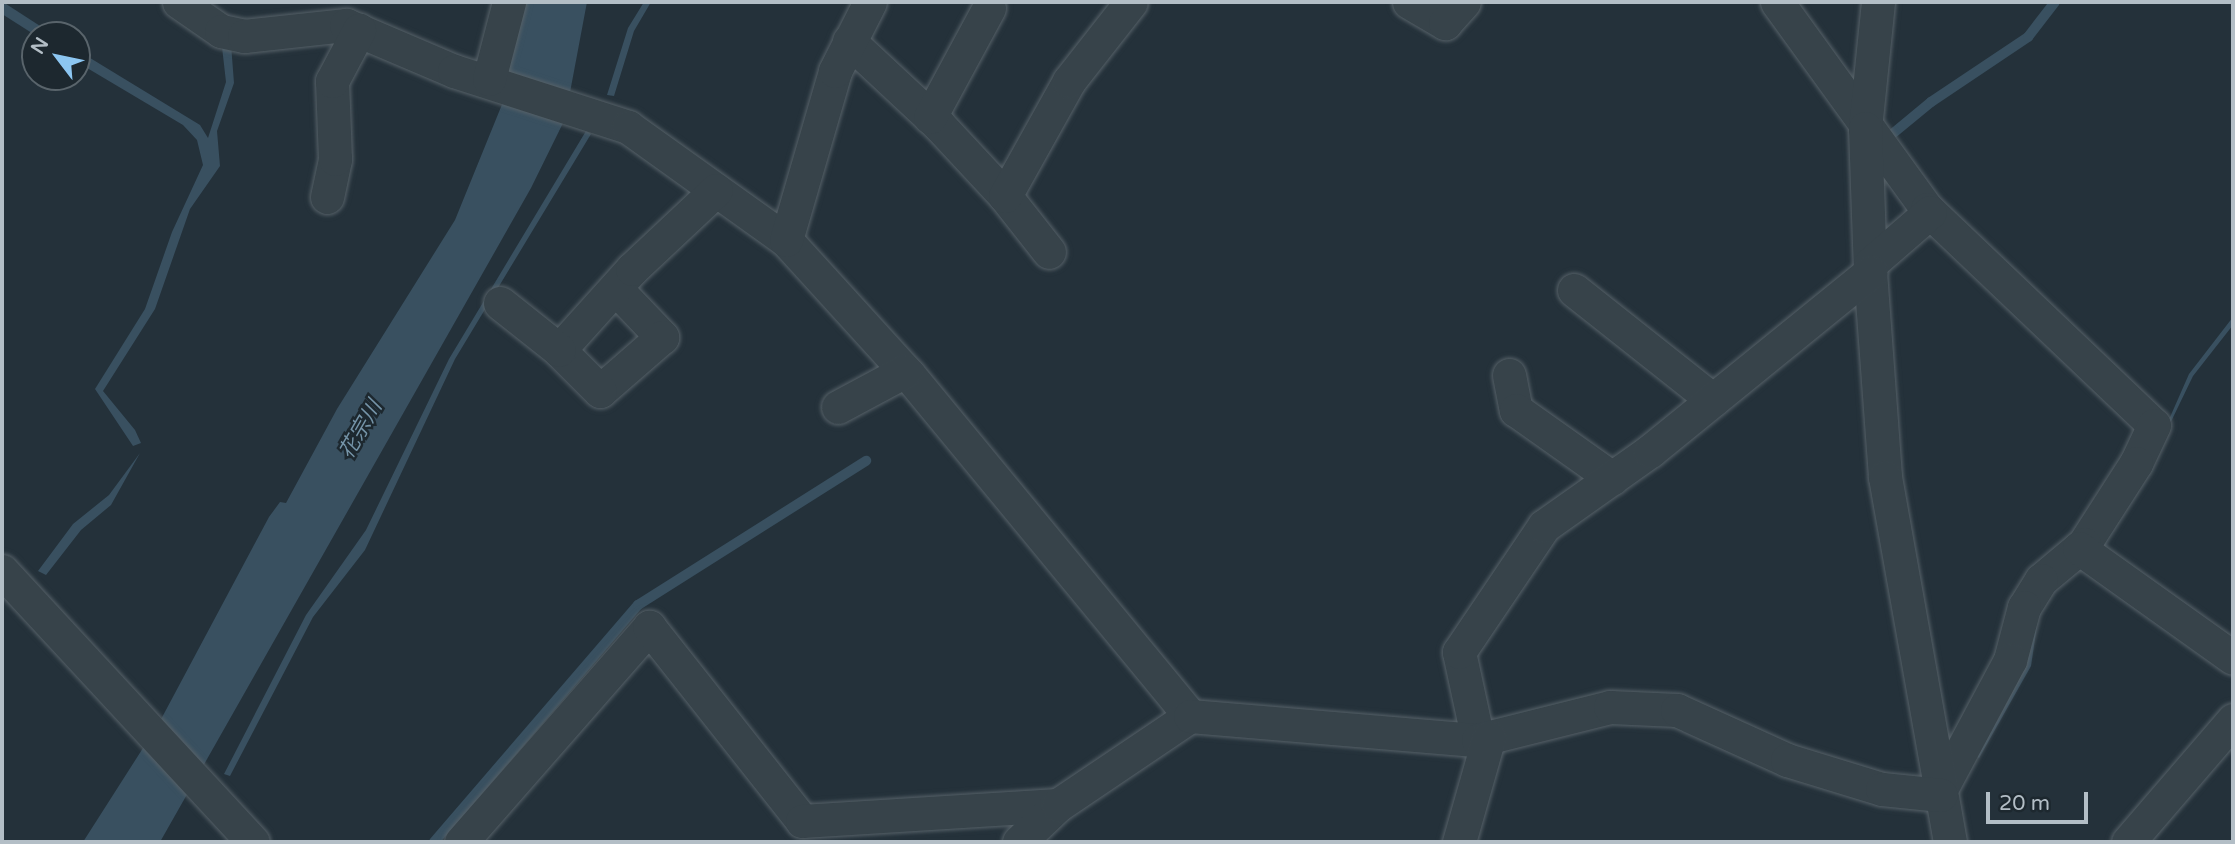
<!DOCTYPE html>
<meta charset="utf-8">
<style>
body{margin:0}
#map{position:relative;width:2235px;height:844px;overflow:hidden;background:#24313a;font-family:"Varela Round","Noto Sans JP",sans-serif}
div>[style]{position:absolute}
.water>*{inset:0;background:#395060}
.stream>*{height:10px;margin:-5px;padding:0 5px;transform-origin:5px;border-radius:5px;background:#395060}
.roads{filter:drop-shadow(0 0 2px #566168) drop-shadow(0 0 2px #566168)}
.minor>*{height:33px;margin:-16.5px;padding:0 16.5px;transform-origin:16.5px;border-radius:16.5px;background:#37434a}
span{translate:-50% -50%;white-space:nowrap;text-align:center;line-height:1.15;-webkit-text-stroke:5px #1d282f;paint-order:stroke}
.water-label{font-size:21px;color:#7594a8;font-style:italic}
.frame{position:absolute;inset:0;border:4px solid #b3bec6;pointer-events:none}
.north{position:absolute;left:21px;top:21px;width:70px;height:70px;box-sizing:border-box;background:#1d282f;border:2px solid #59646b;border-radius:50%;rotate:302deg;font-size:19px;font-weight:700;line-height:28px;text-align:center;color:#b3bec6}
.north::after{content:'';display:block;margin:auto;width:24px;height:32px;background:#8cc6f1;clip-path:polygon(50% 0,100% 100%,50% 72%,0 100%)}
.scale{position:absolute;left:1986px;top:792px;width:102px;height:32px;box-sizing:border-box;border:4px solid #b3bec6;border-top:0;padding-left:9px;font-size:21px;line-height:24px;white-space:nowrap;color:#b3bec6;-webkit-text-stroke:5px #1d282f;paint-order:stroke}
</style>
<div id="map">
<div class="water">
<i style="clip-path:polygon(2px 2px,3px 2px,54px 35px,35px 35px,2px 14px)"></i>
<i style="clip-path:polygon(523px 2px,587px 2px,565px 119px,531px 188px,160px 842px,83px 842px,159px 723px,269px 517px,280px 502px,286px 503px,337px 409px,455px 220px,503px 102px,507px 63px)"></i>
<i style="clip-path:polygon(644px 2px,651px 2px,634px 31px,614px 96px,607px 95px,628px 28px)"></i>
<i style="clip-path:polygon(231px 44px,234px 83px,217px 131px,220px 166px,190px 209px,155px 309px,103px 391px,135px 430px,141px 443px,133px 446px,95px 389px,145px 309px,172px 232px,203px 165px,197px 140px,183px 125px,77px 62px,77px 50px,200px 125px,208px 138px,226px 82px,222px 47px)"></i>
<i style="clip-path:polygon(586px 131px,591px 134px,455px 359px,365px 550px,313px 617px,230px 776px,224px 774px,306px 615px,366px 530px,449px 359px)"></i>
<i style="clip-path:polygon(2233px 317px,2233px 325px,2193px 376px,2138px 490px,2189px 374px)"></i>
<i style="clip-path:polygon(140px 453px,111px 505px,81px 530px,46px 575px,38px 571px,73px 524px,109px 495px)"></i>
<i style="clip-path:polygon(2038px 618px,2031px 666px,1979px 758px,1974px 754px)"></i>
</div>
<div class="stream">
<i style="left:1891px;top:135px;width:52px;rotate:-39.5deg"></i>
<i style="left:1931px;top:102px;width:117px;rotate:-33.8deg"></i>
<i style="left:2028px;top:37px;width:44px;rotate:-52.4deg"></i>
<i style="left:434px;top:842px;width:313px;rotate:-49.3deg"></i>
<i style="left:638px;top:605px;width:270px;rotate:-32.3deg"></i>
</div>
<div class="roads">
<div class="minor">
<i style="left:179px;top:2px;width:51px;rotate:34.6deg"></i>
<i style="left:221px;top:31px;width:24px;rotate:12deg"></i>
<i style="left:244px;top:36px;width:103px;rotate:-6.2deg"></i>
<i style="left:346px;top:25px;width:117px;rotate:23.1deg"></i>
<i style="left:454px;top:71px;width:183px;rotate:17.8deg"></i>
<i style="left:628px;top:127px;width:194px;rotate:35.6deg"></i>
<i style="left:786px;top:240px;width:183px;rotate:47.7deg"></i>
<i style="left:909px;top:375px;width:442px;rotate:50.5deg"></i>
<i style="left:1409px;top:2px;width:42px;rotate:30.3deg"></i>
<i style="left:1445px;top:23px;width:28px;rotate:-48deg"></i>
<i style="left:1777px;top:2px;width:256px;rotate:54.1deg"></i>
<i style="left:1927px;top:209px;width:313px;rotate:43.6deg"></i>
<i style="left:2154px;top:425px;width:42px;rotate:115.3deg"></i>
<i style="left:2136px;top:463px;width:96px;rotate:122.7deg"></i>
<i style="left:2084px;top:544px;width:56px;rotate:140.1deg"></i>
<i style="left:2041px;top:580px;width:32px;rotate:122deg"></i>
<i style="left:2024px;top:607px;width:55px;rotate:104.8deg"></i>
<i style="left:2010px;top:660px;width:146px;rotate:118.1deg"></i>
<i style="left:1878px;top:2px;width:127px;rotate:95.9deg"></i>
<i style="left:1865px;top:128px;width:144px;rotate:88deg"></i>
<i style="left:1870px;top:272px;width:206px;rotate:85.8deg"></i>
<i style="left:1885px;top:477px;width:371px;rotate:79.9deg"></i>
<i style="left:849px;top:41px;width:123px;rotate:43deg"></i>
<i style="left:939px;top:125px;width:97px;rotate:47.1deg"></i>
<i style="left:1005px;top:196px;width:71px;rotate:51.8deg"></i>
<i style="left:489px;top:79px;width:80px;rotate:-75.4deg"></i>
<i style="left:930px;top:117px;width:124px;rotate:-61.6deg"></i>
<i style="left:1005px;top:196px;width:132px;rotate:-60.9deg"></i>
<i style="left:1069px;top:81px;width:100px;rotate:-51.9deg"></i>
<i style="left:327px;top:197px;width:39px;rotate:-78deg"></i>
<i style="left:335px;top:159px;width:78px;rotate:-92.2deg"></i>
<i style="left:332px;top:81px;width:58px;rotate:-62.1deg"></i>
<i style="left:786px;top:240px;width:176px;rotate:-73.8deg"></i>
<i style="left:835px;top:71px;width:77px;rotate:-63.1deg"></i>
<i style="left:1870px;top:264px;width:79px;rotate:-40.9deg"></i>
<i style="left:1574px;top:290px;width:177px;rotate:38.4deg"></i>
<i style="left:618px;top:291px;width:64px;rotate:46.3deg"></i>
<i style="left:662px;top:337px;width:82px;rotate:138.9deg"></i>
<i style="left:600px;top:391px;width:58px;rotate:-135deg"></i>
<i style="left:559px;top:350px;width:109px;rotate:-48deg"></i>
<i style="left:632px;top:269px;width:115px;rotate:-43.2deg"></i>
<i style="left:500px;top:303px;width:75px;rotate:38.5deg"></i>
<i style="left:1509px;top:375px;width:36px;rotate:79deg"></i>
<i style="left:1516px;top:410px;width:118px;rotate:35.3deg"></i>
<i style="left:838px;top:407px;width:76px;rotate:-28.2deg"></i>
<i style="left:2079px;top:548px;width:189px;rotate:35.5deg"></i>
<i style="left:2px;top:571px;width:369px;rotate:47.2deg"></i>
<i style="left:1478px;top:740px;width:90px;rotate:-102.2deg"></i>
<i style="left:1459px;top:652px;width:152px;rotate:-56deg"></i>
<i style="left:1544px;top:526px;width:130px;rotate:-35.3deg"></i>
<i style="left:1650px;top:451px;width:284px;rotate:-39.1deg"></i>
<i style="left:461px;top:842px;width:286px;rotate:-48.8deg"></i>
<i style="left:649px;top:627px;width:247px;rotate:51.7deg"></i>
<i style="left:802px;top:821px;width:256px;rotate:-3.6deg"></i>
<i style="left:1019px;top:842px;width:54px;rotate:-43.5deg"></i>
<i style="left:1058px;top:805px;width:159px;rotate:-34deg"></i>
<i style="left:1190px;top:716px;width:289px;rotate:4.8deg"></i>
<i style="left:1478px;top:740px;width:136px;rotate:-14deg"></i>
<i style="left:1610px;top:707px;width:67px;rotate:2.6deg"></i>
<i style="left:1677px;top:710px;width:121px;rotate:24.4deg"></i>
<i style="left:1787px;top:760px;width:99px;rotate:17deg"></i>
<i style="left:1882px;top:789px;width:59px;rotate:5.8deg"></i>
<i style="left:1459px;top:842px;width:109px;rotate:-74.1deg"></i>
<i style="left:2128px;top:842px;width:161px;rotate:-49.3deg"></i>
</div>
</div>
<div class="water-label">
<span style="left:361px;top:430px;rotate:-60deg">花宗川</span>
</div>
<div class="frame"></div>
<div class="north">N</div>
<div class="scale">20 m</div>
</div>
